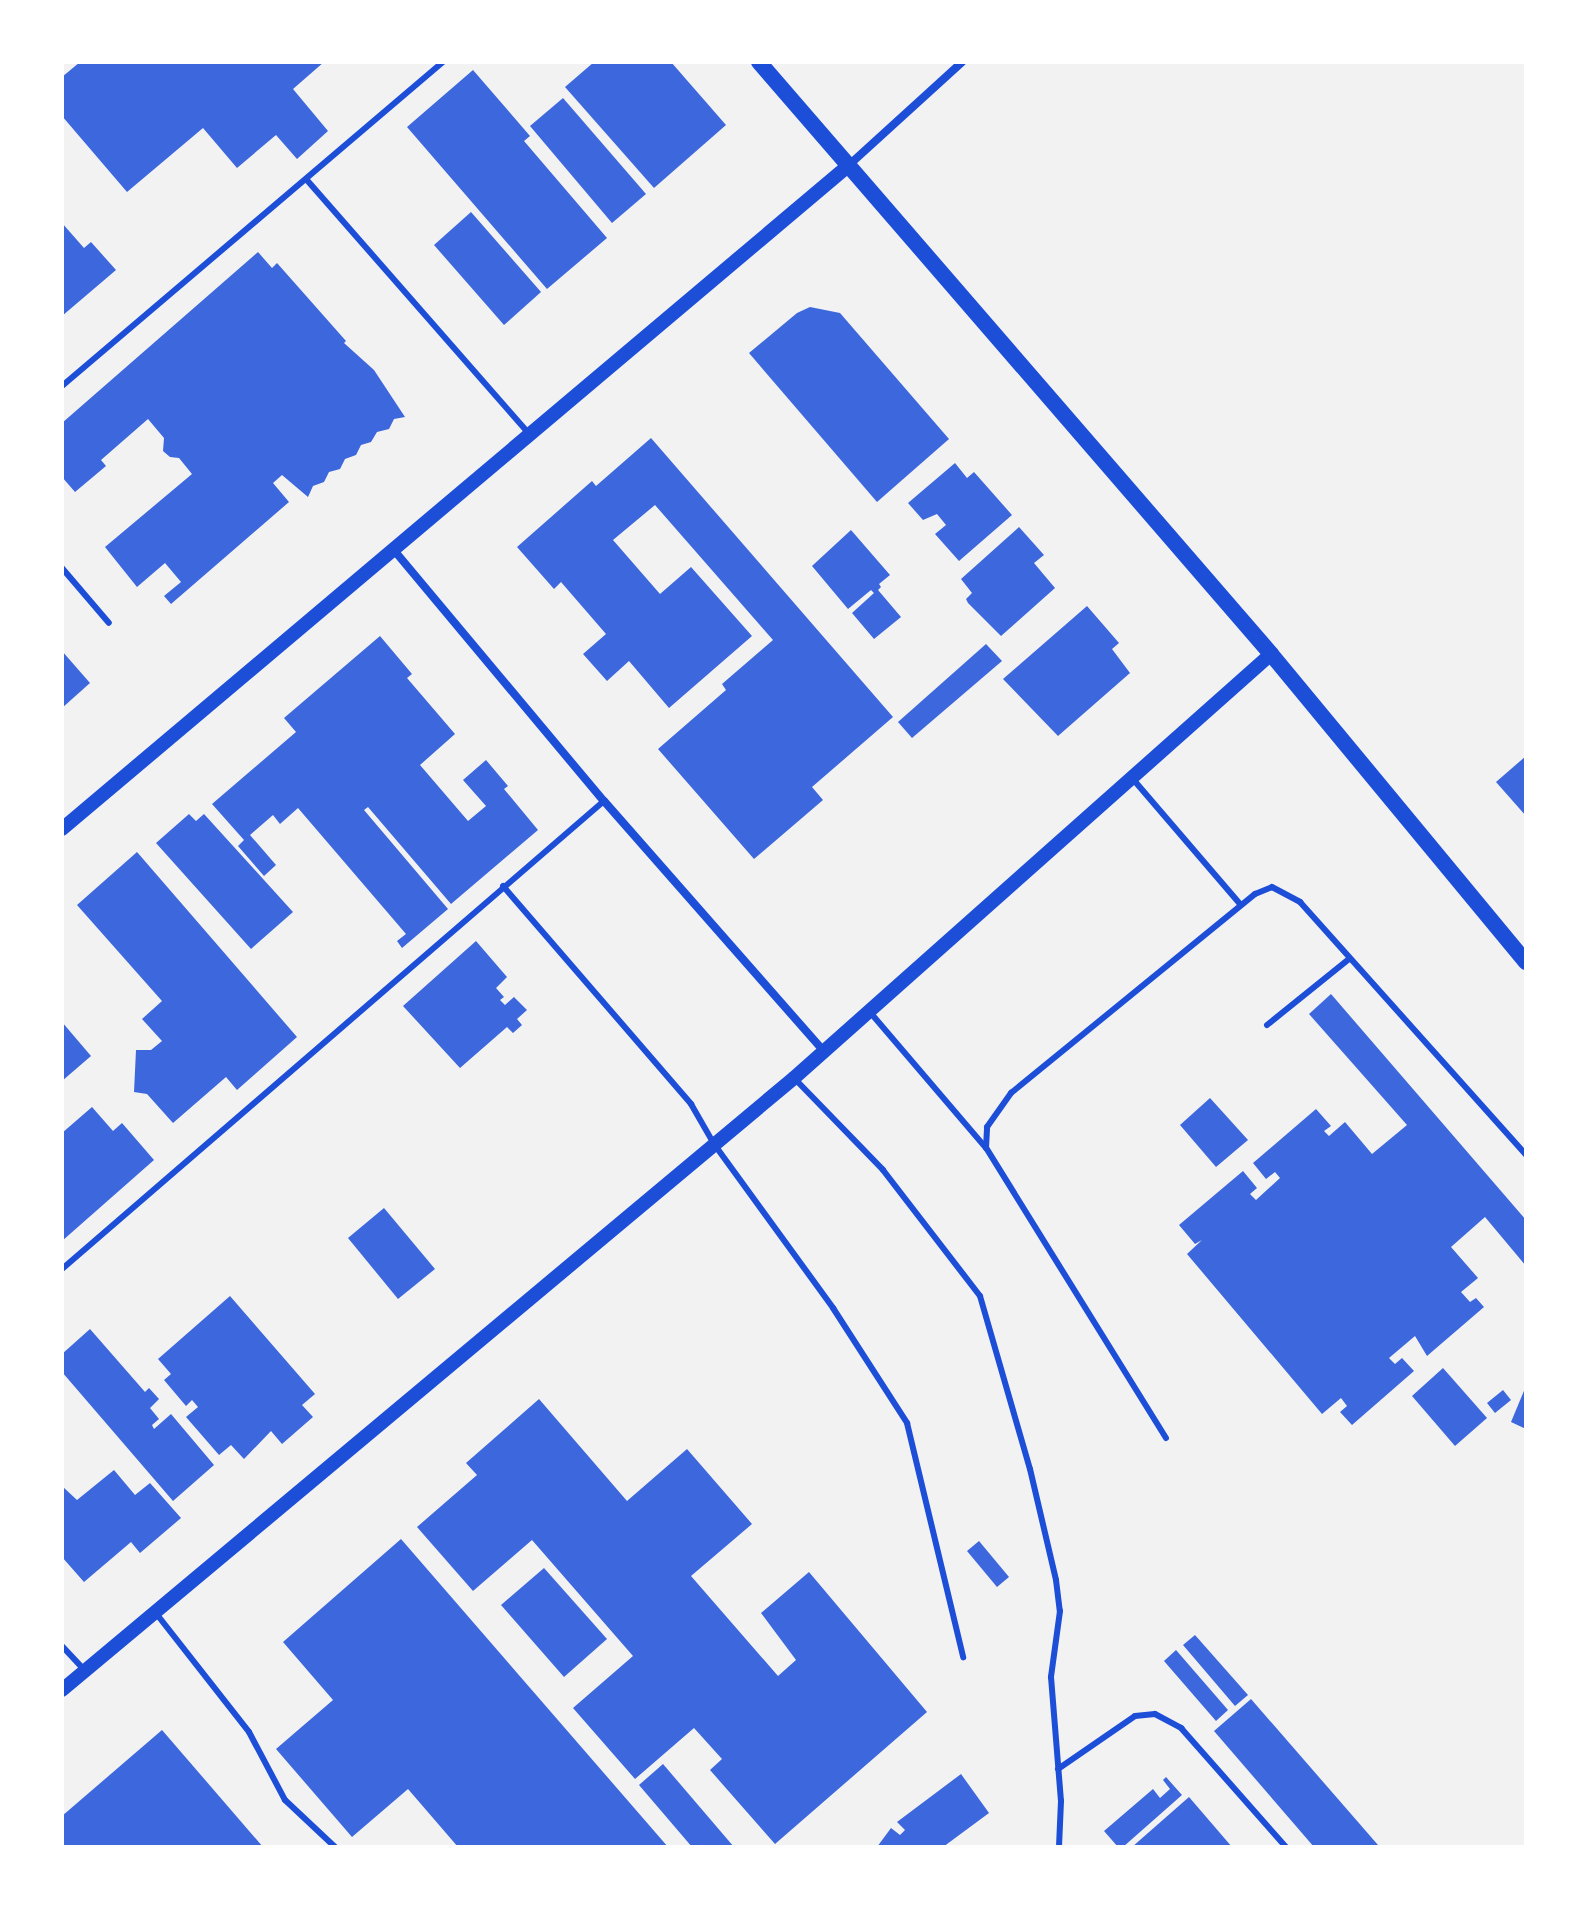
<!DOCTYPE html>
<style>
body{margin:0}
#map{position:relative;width:1588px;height:1909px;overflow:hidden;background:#f2f2f2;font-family:Arial,sans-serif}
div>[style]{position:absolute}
.building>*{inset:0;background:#3d67dc}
.service>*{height:6px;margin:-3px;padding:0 3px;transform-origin:3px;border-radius:3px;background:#1d4ed8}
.minor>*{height:8px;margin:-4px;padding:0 4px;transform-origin:4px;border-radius:4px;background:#1d4ed8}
.tertiary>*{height:14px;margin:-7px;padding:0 7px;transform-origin:7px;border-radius:7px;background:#1d4ed8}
.secondary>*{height:16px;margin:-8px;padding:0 8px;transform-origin:8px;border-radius:8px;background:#1d4ed8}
span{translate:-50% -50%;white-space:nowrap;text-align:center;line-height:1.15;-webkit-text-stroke:6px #fff;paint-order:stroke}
.frame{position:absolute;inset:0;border:64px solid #fff;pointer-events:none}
</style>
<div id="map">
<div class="building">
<i style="clip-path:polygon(80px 62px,324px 62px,293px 89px,328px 131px,297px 159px,276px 135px,237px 168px,203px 128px,127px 192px,62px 116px,62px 77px)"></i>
<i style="clip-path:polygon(594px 62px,671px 62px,726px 125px,654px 188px,565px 87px)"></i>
<i style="clip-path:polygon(473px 70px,530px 136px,524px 141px,607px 238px,547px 289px,407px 127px)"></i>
<i style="clip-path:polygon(563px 98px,646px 194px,612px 223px,530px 126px)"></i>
<i style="clip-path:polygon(471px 212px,541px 292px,504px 325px,434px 245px)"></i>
<i style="clip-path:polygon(62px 223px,84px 248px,91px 242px,116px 270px,62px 316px)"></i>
<i style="clip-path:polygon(258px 252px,272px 268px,277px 263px,346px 341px,344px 343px,374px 370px,405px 417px,394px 419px,389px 429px,377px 432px,371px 442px,361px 445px,356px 455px,345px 459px,340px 469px,329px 472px,324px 482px,313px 486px,308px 497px,282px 475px,273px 483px,289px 502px,171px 604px,164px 596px,181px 582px,165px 563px,137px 587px,105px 547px,192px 474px,179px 458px,170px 457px,163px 451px,164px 438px,148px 419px,101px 460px,106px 466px,75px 492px,62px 477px,62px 423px)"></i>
<i style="clip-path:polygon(810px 307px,840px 313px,949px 439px,877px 502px,749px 353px,797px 313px)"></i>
<i style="clip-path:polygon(651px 438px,893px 717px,812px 787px,823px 800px,754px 859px,658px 749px,726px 690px,722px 684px,773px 640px,655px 505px,613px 540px,660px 594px,691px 567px,752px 636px,669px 708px,629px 661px,607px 681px,583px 654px,606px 634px,561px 582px,554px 589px,517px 547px,592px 481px,596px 486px)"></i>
<i style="clip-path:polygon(955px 463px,967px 478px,974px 472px,1012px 515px,959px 561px,935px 534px,946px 525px,937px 514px,923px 520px,908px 503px)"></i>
<i style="clip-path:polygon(1019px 527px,1044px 555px,1034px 563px,1055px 588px,1001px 636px,968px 603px,966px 599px,972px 593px,961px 579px)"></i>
<i style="clip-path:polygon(851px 530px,890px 575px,879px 584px,881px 587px,878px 590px,901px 617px,874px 639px,852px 613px,874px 593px,871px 590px,848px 609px,812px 566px)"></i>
<i style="clip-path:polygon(1087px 606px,1119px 643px,1112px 649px,1130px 673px,1058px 736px,1003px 679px)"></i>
<i style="clip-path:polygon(380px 636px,412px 674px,407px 678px,455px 734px,420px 765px,468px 821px,486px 806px,463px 780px,486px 760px,508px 786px,504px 789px,538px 830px,451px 904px,368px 807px,364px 810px,448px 909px,402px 948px,397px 941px,406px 934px,298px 808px,280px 824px,273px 815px,250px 835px,276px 865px,264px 876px,238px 846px,244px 840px,212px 804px,296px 732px,284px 718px)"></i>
<i style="clip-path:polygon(986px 644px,1002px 661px,912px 738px,898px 722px)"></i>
<i style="clip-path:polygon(62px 651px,90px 683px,62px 708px)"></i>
<i style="clip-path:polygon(1526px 756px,1526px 816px,1496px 782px)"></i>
<i style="clip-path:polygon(189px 814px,196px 821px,204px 814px,293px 912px,251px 949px,156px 843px)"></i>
<i style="clip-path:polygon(137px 852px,297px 1037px,237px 1090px,226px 1077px,173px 1123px,147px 1094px,134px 1092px,136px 1050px,151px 1050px,162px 1041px,142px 1019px,162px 1001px,77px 905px)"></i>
<i style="clip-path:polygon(476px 941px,507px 977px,496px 988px,504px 997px,500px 1000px,505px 1005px,514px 997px,527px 1010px,517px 1019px,522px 1025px,513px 1033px,507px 1027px,460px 1068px,403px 1006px)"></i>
<i style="clip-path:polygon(1331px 994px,1526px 1220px,1526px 1266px,1485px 1217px,1451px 1247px,1478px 1278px,1461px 1292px,1470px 1302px,1476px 1298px,1484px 1307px,1427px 1356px,1415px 1336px,1389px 1358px,1395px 1364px,1402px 1358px,1414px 1371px,1352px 1425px,1340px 1412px,1347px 1406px,1341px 1398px,1322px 1414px,1187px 1254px,1202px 1240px,1195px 1244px,1179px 1225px,1243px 1171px,1257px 1188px,1250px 1194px,1256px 1200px,1280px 1178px,1275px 1172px,1266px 1179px,1253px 1163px,1316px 1109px,1331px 1126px,1324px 1131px,1329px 1136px,1345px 1122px,1372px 1154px,1407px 1125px,1309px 1014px)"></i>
<i style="clip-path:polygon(62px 1022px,91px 1056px,62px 1081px)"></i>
<i style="clip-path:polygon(1210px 1098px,1248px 1140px,1216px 1167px,1180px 1125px)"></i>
<i style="clip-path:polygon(92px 1107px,113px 1131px,122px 1123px,154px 1160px,62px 1241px,62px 1133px)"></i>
<i style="clip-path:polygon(384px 1208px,435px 1269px,398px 1299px,348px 1238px)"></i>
<i style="clip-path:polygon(230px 1296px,315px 1394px,302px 1405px,313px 1417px,282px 1444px,271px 1431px,244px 1459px,231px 1445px,219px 1455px,186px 1417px,198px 1407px,192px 1400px,186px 1406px,164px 1380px,171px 1374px,158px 1359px)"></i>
<i style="clip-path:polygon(90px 1329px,145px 1392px,149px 1388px,159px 1399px,150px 1408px,159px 1419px,152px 1425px,154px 1429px,171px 1414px,214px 1465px,173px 1501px,62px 1372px,62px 1354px)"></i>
<i style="clip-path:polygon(1443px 1368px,1487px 1418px,1455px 1446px,1412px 1396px)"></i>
<i style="clip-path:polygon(1526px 1386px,1526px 1429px,1511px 1422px)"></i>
<i style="clip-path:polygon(1503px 1390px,1511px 1400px,1495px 1413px,1487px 1403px)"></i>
<i style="clip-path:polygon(539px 1399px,627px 1501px,687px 1449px,752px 1524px,691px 1576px,778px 1676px,796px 1660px,761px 1613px,809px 1572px,927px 1712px,775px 1844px,710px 1770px,722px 1759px,694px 1728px,635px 1779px,573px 1708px,633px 1656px,532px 1540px,473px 1591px,417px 1527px,477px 1475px,466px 1463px)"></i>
<i style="clip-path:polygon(114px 1470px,135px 1495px,150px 1483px,181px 1518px,140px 1553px,131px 1542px,84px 1582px,62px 1557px,62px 1486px,77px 1500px)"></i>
<i style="clip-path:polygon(401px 1539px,668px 1847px,458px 1847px,408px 1789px,352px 1837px,276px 1749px,333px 1700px,283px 1642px)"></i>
<i style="clip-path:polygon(979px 1541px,1009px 1577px,997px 1587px,967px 1551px)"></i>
<i style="clip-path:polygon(544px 1568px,607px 1639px,564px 1677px,501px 1605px)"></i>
<i style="clip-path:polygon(1195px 1635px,1248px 1695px,1235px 1706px,1183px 1645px)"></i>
<i style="clip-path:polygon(1176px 1650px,1228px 1710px,1216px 1721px,1164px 1661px)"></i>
<i style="clip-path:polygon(1251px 1699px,1378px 1845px,1375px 1847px,1314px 1847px,1214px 1731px)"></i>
<i style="clip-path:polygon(162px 1730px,263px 1847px,62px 1847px,62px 1816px)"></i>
<i style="clip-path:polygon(663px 1764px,734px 1847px,692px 1847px,639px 1785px)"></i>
<i style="clip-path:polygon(961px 1774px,989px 1813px,943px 1847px,877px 1847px,891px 1828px,900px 1835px,905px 1830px,897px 1822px)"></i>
<i style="clip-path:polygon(1166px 1777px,1182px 1795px,1123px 1847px,1118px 1847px,1104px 1831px,1153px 1789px,1160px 1798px,1170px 1789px,1163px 1780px)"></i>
<i style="clip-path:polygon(1189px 1797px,1232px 1847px,1132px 1847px)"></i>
</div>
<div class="service">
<i style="left:306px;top:179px;width:340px;rotate:48.8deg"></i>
<i style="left:62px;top:386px;width:500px;rotate:-40.38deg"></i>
<i style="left:62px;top:568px;width:72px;rotate:49.5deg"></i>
<i style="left:1132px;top:778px;width:167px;rotate:49.4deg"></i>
<i style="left:503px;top:886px;width:288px;rotate:49.2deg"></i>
<i style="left:691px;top:1104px;width:46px;rotate:60.1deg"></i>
<i style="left:714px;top:1144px;width:203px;rotate:54deg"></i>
<i style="left:833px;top:1308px;width:137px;rotate:57.2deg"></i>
<i style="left:907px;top:1423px;width:241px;rotate:76.5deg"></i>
<i style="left:869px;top:1011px;width:180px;rotate:49.5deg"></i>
<i style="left:1267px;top:1025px;width:105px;rotate:-38.8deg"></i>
<i style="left:794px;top:1078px;width:128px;rotate:45.9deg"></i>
<i style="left:883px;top:1170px;width:159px;rotate:52.4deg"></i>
<i style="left:980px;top:1296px;width:180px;rotate:73.9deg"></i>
<i style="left:1030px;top:1469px;width:114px;rotate:76.8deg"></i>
<i style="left:1056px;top:1580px;width:31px;rotate:83deg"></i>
<i style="left:1060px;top:1611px;width:67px;rotate:97.8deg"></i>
<i style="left:1051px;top:1677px;width:124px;rotate:85.4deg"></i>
<i style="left:1061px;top:1801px;width:46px;rotate:92.5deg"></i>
<i style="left:62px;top:1269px;width:716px;rotate:-40.81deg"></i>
<i style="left:1166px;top:1438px;width:341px;rotate:-121.8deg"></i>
<i style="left:986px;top:1148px;width:21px;rotate:-87deg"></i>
<i style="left:987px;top:1127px;width:42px;rotate:-54.8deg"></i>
<i style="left:1011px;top:1093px;width:315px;rotate:-39.2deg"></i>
<i style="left:1255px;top:894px;width:18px;rotate:-22deg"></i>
<i style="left:1272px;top:887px;width:32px;rotate:28deg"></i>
<i style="left:1300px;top:902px;width:339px;rotate:48.2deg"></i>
<i style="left:155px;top:1612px;width:152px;rotate:51.9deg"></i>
<i style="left:249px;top:1732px;width:77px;rotate:62.1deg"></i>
<i style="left:285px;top:1800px;width:69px;rotate:43.2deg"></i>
<i style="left:62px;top:1646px;width:33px;rotate:47deg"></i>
<i style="left:1058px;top:1769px;width:93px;rotate:-34.5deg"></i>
<i style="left:1135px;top:1716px;width:20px;rotate:-6deg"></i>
<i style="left:1155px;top:1714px;width:30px;rotate:28deg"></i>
<i style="left:1181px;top:1728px;width:159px;rotate:48.6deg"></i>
</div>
<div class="minor">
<i style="left:849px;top:165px;width:153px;rotate:-42.3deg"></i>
<i style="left:393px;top:549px;width:329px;rotate:50.1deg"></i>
<i style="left:604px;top:801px;width:333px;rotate:48.7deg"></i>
</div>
<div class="tertiary">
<i style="left:62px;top:829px;width:1030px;rotate:-40.15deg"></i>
<i style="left:62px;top:1690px;width:954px;rotate:-39.9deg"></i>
<i style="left:794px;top:1078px;width:638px;rotate:-41.63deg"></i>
</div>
<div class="secondary">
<i style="left:759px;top:62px;width:783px;rotate:49.14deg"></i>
<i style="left:1271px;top:654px;width:400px;rotate:50.4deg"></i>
</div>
<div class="frame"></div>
</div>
